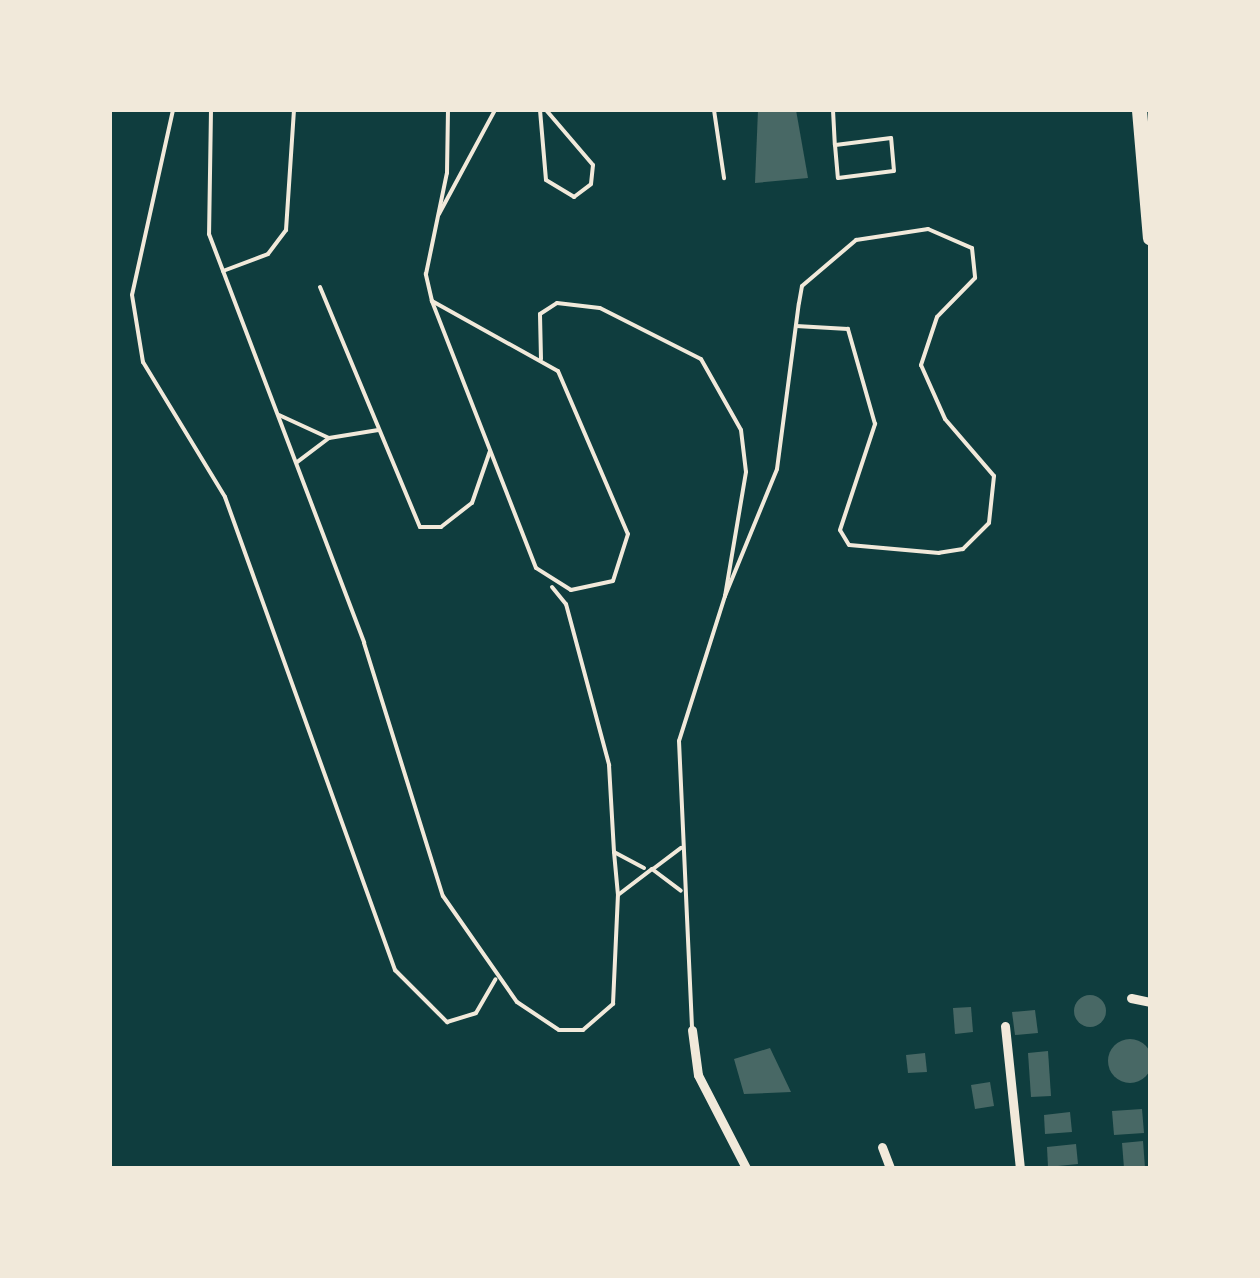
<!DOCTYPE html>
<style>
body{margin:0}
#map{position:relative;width:1260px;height:1278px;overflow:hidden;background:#0f3d3e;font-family:Figtree,sans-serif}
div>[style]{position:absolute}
.building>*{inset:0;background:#486865}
.round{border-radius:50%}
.service>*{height:4px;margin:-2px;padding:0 2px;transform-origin:2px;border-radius:2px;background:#f1e9da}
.minor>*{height:9px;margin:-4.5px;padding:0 4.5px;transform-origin:4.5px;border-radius:4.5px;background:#f1e9da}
.motorway>*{height:15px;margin:-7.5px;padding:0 7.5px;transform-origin:7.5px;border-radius:7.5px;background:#f1e9da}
span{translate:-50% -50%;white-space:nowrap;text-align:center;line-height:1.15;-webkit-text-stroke:8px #f1e9da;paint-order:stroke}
.frame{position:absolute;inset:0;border:112px solid #f1e9da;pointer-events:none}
</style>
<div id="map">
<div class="building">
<i style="clip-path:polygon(758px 110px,796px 110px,808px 178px,755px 183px)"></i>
<i class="round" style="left:1074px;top:995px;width:32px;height:32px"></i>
<i style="clip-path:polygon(971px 1007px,973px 1032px,955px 1034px,953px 1008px)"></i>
<i style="clip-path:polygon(1035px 1010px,1038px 1033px,1015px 1035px,1012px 1012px)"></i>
<i class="round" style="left:1108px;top:1039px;width:44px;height:44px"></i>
<i style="clip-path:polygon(770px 1048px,791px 1092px,744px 1094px,734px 1059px)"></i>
<i style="clip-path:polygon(1048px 1051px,1051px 1096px,1031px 1097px,1028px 1053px)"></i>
<i style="clip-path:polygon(925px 1053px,927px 1072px,908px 1073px,906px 1055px)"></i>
<i style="clip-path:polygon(990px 1082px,994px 1106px,975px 1109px,971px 1085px)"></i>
<i style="clip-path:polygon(1142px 1109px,1144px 1133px,1114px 1135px,1112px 1111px)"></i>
<i style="clip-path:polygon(1070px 1112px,1072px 1132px,1045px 1134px,1044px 1115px)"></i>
<i style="clip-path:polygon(1143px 1141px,1145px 1168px,1124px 1168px,1122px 1143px)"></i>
<i style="clip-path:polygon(1076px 1144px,1078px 1164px,1048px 1167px,1047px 1147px)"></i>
</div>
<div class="service">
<i style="left:173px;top:110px;width:189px;rotate:102.5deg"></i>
<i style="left:132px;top:295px;width:68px;rotate:80.7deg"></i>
<i style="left:143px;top:362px;width:158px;rotate:58.7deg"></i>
<i style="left:225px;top:497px;width:503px;rotate:70.23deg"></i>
<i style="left:395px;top:970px;width:74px;rotate:45deg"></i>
<i style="left:447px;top:1022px;width:30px;rotate:-17deg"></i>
<i style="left:476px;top:1013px;width:39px;rotate:-60deg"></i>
<i style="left:211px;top:110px;width:124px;rotate:90.9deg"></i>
<i style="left:209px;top:234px;width:437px;rotate:69.2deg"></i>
<i style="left:364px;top:643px;width:265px;rotate:72.7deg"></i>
<i style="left:443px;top:896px;width:129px;rotate:55.1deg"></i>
<i style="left:517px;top:1002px;width:50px;rotate:33.7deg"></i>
<i style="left:559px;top:1030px;width:24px"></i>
<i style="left:583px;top:1030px;width:40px;rotate:-41deg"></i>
<i style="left:613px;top:1004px;width:109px;rotate:-87.4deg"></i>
<i style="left:618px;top:895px;width:43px;rotate:-37.4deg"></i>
<i style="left:652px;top:869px;width:36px;rotate:37deg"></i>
<i style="left:540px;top:110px;width:70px;rotate:85.1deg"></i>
<i style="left:546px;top:180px;width:33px;rotate:31deg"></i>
<i style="left:574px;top:197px;width:21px;rotate:-37deg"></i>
<i style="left:591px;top:184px;width:19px;rotate:-84deg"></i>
<i style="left:593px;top:165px;width:72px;rotate:-130.5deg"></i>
<i style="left:714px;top:110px;width:69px;rotate:81.6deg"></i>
<i style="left:833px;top:110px;width:35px;rotate:87deg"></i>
<i style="left:835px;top:145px;width:33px;rotate:85deg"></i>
<i style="left:838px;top:178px;width:56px;rotate:-7.1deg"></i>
<i style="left:894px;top:171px;width:33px;rotate:-95deg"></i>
<i style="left:891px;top:138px;width:56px;rotate:172.9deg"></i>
<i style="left:439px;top:214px;width:118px;rotate:-61.7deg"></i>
<i style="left:223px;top:271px;width:48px;rotate:-20.7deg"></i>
<i style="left:268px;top:254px;width:30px;rotate:-53deg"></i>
<i style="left:286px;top:230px;width:120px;rotate:-86.2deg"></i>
<i style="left:320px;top:287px;width:260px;rotate:67.4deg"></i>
<i style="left:420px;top:527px;width:21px"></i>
<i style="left:441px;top:527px;width:39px;rotate:-38deg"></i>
<i style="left:472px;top:503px;width:55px;rotate:-70.9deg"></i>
<i style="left:432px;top:301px;width:144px;rotate:29.1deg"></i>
<i style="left:558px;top:371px;width:177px;rotate:66.8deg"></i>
<i style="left:628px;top:534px;width:49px;rotate:107.7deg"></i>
<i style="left:613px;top:581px;width:43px;rotate:167.9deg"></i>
<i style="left:571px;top:590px;width:41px;rotate:-147.8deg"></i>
<i style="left:536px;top:568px;width:287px;rotate:-111.3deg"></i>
<i style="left:432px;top:301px;width:28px;rotate:-103deg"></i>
<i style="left:426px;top:274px;width:103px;rotate:-78.3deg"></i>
<i style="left:447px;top:173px;width:63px;rotate:-89.1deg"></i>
<i style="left:541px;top:359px;width:45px;rotate:-91.3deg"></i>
<i style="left:540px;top:314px;width:20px;rotate:-33deg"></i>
<i style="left:557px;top:303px;width:43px;rotate:6.6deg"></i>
<i style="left:600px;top:308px;width:113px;rotate:26.8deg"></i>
<i style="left:701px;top:359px;width:81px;rotate:60.6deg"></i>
<i style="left:741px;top:430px;width:42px;rotate:83.2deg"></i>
<i style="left:746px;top:472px;width:126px;rotate:99.6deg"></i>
<i style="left:725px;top:596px;width:152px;rotate:107.6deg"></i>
<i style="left:679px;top:741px;width:288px;rotate:87.4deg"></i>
<i style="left:279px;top:415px;width:55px;rotate:24.7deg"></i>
<i style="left:329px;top:438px;width:40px;rotate:143deg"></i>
<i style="left:329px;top:438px;width:50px;rotate:-9.3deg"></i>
<i style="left:552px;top:587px;width:22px;rotate:51deg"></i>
<i style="left:566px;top:604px;width:167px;rotate:75deg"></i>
<i style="left:609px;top:765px;width:87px;rotate:86.7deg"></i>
<i style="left:614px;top:852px;width:34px;rotate:28deg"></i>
<i style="left:725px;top:596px;width:137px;rotate:-67.7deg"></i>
<i style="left:777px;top:469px;width:167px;rotate:-82.5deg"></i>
<i style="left:799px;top:303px;width:17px;rotate:-80deg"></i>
<i style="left:802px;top:286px;width:71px;rotate:-40.4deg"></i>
<i style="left:856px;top:240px;width:73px;rotate:-8.7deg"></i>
<i style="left:928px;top:229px;width:48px;rotate:23.4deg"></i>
<i style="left:972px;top:248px;width:30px;rotate:84deg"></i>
<i style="left:975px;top:278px;width:54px;rotate:134.3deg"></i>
<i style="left:937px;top:317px;width:51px;rotate:108.4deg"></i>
<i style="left:921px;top:365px;width:59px;rotate:66deg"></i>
<i style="left:945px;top:419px;width:75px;rotate:49.3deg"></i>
<i style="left:994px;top:476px;width:47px;rotate:96.1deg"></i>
<i style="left:989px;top:523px;width:37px;rotate:135deg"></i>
<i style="left:963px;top:549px;width:24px;rotate:171deg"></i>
<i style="left:939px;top:553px;width:90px;rotate:-174.9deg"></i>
<i style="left:849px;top:545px;width:17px;rotate:-121deg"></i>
<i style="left:840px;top:530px;width:112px;rotate:-71.7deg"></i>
<i style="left:875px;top:424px;width:99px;rotate:-105.9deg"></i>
<i style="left:848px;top:329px;width:52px;rotate:-176.7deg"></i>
<i style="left:614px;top:852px;width:43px;rotate:84.7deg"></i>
<i style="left:653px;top:869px;width:35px;rotate:-37deg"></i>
</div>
<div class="minor">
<i style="left:1131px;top:998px;width:19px;rotate:12deg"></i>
<i style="left:1005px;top:1026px;width:143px;rotate:84deg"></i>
<i style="left:692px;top:1030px;width:45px;rotate:82.4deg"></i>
<i style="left:698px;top:1075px;width:105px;rotate:62.7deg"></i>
<i style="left:882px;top:1147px;width:22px;rotate:69deg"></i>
</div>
<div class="motorway">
<i style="left:1139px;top:110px;width:128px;rotate:85.1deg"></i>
</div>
<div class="frame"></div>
</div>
